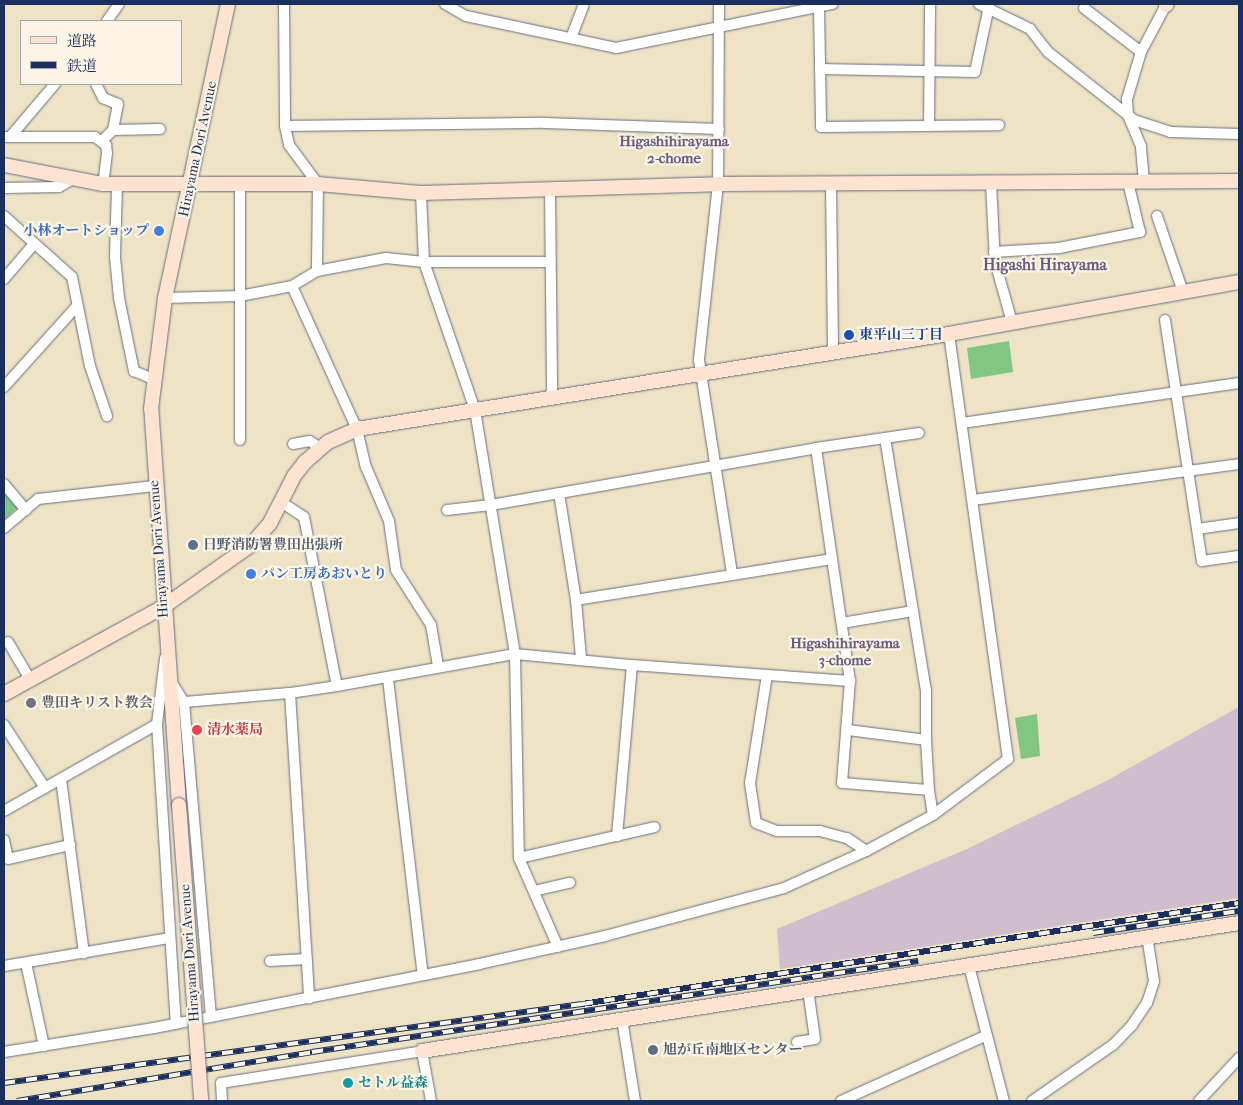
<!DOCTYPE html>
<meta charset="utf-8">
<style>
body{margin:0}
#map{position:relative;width:1243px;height:1105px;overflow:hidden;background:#eee3c4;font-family:"IM FELL French Canon","Noto Serif JP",serif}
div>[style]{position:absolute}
.industrial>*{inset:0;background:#d0bdce}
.green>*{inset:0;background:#81c782}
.roads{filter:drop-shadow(0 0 1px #656e82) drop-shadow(0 0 1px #656e82)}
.street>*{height:10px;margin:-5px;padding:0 5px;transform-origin:5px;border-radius:5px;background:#fff}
.secondary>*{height:14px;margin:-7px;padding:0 7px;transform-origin:7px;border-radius:7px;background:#fee3d1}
.rail>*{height:5.5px;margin-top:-2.75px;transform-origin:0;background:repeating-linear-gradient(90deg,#fcf5e5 0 11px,#1b2f5e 0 22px);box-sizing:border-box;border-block:1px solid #1b2f5e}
.bridges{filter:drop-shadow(0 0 1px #656e82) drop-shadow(0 0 1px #656e82)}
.secondary-bridge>*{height:14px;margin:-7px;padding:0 7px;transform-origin:7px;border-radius:7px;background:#fee3d1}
.dots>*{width:14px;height:14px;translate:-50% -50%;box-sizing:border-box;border:2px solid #fcf5e5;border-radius:50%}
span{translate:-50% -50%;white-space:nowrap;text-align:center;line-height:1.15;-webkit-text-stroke:4.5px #fcf5e5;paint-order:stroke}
.street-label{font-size:14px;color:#1b2f5e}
.shop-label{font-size:14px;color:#366cbe;font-weight:700}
.right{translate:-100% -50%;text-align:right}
.left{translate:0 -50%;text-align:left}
.transit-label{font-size:14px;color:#164399;font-weight:700}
.service-label{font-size:14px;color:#4e5e75;font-weight:700}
.worship-label{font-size:14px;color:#5b616d;font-weight:700}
.health-label{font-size:14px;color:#be3a42;font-weight:700}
.culture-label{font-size:14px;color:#0d838f;font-weight:700}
.neighbourhood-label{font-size:15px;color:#645c81;font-weight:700}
.quarter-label{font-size:16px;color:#645c81;font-weight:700}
.frame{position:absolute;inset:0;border:5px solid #1b2f5e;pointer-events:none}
.legend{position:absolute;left:20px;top:20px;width:162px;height:65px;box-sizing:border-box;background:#fcf5e5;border:1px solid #a2a6af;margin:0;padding:6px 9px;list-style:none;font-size:15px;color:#1b2f5e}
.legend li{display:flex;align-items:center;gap:10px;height:25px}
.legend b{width:25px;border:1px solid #a2a6af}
</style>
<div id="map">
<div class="industrial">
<i style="clip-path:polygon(1239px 707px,1239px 898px,780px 969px,777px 929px,967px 849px,1106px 781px)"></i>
</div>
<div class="green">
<i style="clip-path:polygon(1009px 341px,1013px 372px,971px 379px,967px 348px)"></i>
<i style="clip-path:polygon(4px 491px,19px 506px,4px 520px)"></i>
<i style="clip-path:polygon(1037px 714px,1040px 756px,1021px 759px,1015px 718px)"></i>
</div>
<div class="roads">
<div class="street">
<i style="left:284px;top:4px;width:122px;rotate:89.5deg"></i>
<i style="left:285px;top:126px;width:19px;rotate:78deg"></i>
<i style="left:289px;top:145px;width:49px;rotate:53.4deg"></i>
<i style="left:318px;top:184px;width:87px;rotate:90.7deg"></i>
<i style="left:445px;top:4px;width:24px;rotate:30deg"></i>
<i style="left:466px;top:16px;width:153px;rotate:12deg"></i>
<i style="left:616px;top:48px;width:221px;rotate:-11.5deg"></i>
<i style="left:719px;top:4px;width:180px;rotate:90.3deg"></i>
<i style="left:718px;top:184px;width:177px;rotate:96.2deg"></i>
<i style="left:699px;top:360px;width:217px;rotate:81.2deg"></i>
<i style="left:979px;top:4px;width:57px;rotate:26.1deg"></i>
<i style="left:1030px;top:29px;width:29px;rotate:52deg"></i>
<i style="left:1048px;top:52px;width:110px;rotate:38.3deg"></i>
<i style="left:1134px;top:120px;width:38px;rotate:18deg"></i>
<i style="left:1170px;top:132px;width:69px;rotate:1.7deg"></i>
<i style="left:819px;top:7px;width:120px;rotate:89deg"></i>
<i style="left:821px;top:127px;width:178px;rotate:-0.6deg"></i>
<i style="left:1084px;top:8px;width:72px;rotate:37.7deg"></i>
<i style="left:107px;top:21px;width:21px;rotate:-55deg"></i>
<i style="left:571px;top:38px;width:36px;rotate:-69deg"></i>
<i style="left:820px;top:69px;width:155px;rotate:1.1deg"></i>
<i style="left:975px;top:72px;width:67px;rotate:-78deg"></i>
<i style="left:96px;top:84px;width:16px;rotate:63deg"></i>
<i style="left:103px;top:98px;width:16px;rotate:22deg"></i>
<i style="left:118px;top:104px;width:26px;rotate:101deg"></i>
<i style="left:113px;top:130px;width:16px;rotate:135deg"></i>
<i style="left:285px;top:126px;width:260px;rotate:-0.7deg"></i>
<i style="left:545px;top:123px;width:174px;rotate:2deg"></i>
<i style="left:929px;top:126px;width:122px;rotate:-89.5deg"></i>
<i style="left:113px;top:130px;width:47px;rotate:-1.2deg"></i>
<i style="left:4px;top:137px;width:91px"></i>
<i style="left:95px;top:137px;width:14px;rotate:36deg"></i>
<i style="left:106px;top:145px;width:8px;rotate:83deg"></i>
<i style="left:107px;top:153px;width:31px;rotate:97deg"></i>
<i style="left:10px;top:137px;width:70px;rotate:-49.7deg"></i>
<i style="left:1144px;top:182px;width:36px;rotate:-95deg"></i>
<i style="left:1141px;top:146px;width:34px;rotate:-113deg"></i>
<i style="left:1128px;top:115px;width:16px;rotate:-94deg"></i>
<i style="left:1127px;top:99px;width:49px;rotate:-73.4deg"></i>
<i style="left:1141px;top:52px;width:53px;rotate:-62deg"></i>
<i style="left:991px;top:183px;width:79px;rotate:87.1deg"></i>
<i style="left:995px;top:262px;width:62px;rotate:74.2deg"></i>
<i style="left:831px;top:184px;width:168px;rotate:89.3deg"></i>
<i style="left:117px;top:185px;width:72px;rotate:91.6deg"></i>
<i style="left:115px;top:257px;width:41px;rotate:84.4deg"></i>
<i style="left:119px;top:298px;width:75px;rotate:78.4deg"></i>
<i style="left:134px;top:371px;width:21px;rotate:23deg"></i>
<i style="left:4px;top:188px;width:55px;rotate:-1deg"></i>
<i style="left:59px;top:187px;width:16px;rotate:-30deg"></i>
<i style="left:550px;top:191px;width:206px;rotate:89.4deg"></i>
<i style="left:421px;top:193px;width:69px;rotate:87.5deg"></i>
<i style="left:424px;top:262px;width:157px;rotate:71deg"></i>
<i style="left:475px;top:410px;width:247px;rotate:80.7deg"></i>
<i style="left:515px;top:654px;width:204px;rotate:88.9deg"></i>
<i style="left:519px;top:858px;width:97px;rotate:66.3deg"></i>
<i style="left:4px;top:216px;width:91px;rotate:41.9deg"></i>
<i style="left:72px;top:277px;width:91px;rotate:78.6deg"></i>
<i style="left:90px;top:366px;width:53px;rotate:71.2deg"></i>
<i style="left:1157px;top:216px;width:80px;rotate:71.1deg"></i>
<i style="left:994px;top:252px;width:65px;rotate:-3.5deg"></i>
<i style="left:1059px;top:248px;width:83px;rotate:-11.2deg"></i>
<i style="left:1140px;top:232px;width:51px;rotate:-103.5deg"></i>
<i style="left:4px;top:279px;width:46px;rotate:-49.4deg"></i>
<i style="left:292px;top:286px;width:157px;rotate:65.6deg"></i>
<i style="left:357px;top:429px;width:39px;rotate:77deg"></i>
<i style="left:366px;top:467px;width:59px;rotate:66.9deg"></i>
<i style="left:389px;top:521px;width:49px;rotate:81.9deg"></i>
<i style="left:396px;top:570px;width:65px;rotate:57.5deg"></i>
<i style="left:431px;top:625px;width:42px;rotate:80.3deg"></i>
<i style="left:165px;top:298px;width:75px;rotate:-1.5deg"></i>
<i style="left:240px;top:296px;width:53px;rotate:-10.9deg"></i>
<i style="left:292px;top:286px;width:29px;rotate:-31deg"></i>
<i style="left:317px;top:271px;width:70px;rotate:-10.7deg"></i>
<i style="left:386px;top:258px;width:38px;rotate:6deg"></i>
<i style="left:424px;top:262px;width:126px"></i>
<i style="left:1165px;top:320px;width:244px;rotate:81.3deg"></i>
<i style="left:1202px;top:561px;width:37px;rotate:-8deg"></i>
<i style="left:4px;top:387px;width:108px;rotate:-48deg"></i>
<i style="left:962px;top:423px;width:280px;rotate:-8.2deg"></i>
<i style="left:885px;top:438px;width:255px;rotate:80.8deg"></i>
<i style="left:926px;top:690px;width:50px;rotate:90deg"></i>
<i style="left:240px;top:440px;width:256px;rotate:-90deg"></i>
<i style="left:293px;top:444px;width:17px;rotate:-10deg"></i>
<i style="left:310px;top:441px;width:12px;rotate:35deg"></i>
<i style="left:4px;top:484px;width:34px;rotate:50deg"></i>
<i style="left:559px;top:493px;width:108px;rotate:81deg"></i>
<i style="left:576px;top:600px;width:58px;rotate:85.1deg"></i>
<i style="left:973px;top:500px;width:268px;rotate:-7.7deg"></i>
<i style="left:281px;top:502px;width:27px;rotate:33deg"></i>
<i style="left:304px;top:517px;width:172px;rotate:79deg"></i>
<i style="left:337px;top:686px;width:48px;rotate:171.5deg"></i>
<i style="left:290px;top:693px;width:306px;rotate:86.4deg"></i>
<i style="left:447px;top:510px;width:44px;rotate:-6.5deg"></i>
<i style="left:491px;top:505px;width:330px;rotate:-9.9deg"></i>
<i style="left:4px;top:528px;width:45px;rotate:-40.5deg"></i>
<i style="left:38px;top:499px;width:117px;rotate:-6.4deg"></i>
<i style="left:1197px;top:529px;width:42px;rotate:-8.1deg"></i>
<i style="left:832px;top:559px;width:123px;rotate:81.6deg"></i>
<i style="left:850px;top:681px;width:102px;rotate:94.5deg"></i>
<i style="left:842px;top:783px;width:87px;rotate:4.6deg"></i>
<i style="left:576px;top:600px;width:259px;rotate:-9.1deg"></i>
<i style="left:832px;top:559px;width:112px;rotate:-98.2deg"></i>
<i style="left:816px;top:448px;width:104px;rotate:-8.3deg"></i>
<i style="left:842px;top:623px;width:72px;rotate:-9.6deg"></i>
<i style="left:8px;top:642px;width:43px;rotate:59.3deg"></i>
<i style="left:165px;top:658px;width:66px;rotate:96.9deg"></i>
<i style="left:157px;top:724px;width:300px;rotate:86.4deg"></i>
<i style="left:632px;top:665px;width:219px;rotate:4.2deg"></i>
<i style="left:767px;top:675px;width:109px;rotate:98.9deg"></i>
<i style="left:750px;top:783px;width:40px;rotate:81.5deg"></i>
<i style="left:756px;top:823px;width:22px;rotate:21deg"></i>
<i style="left:777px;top:831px;width:43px"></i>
<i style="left:820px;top:831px;width:28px;rotate:15deg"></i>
<i style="left:847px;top:838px;width:23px;rotate:34deg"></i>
<i style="left:388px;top:679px;width:298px;rotate:83.3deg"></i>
<i style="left:172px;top:683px;width:22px;rotate:58deg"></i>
<i style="left:184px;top:702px;width:315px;rotate:85.1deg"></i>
<i style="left:337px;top:686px;width:181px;rotate:-10.2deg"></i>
<i style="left:515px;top:654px;width:118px;rotate:5.4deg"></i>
<i style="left:632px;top:665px;width:172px;rotate:95deg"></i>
<i style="left:184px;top:702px;width:106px;rotate:-4.9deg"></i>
<i style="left:4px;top:725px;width:75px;rotate:56.9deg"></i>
<i style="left:848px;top:730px;width:79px;rotate:7.3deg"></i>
<i style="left:926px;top:740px;width:50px;rotate:86.6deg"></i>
<i style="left:929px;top:790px;width:25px;rotate:81deg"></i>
<i style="left:61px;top:779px;width:176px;rotate:82.5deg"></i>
<i style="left:4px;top:811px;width:176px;rotate:-29.6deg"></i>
<i style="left:4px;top:840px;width:19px;rotate:78deg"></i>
<i style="left:8px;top:859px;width:64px;rotate:-12.7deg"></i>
<i style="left:519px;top:858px;width:139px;rotate:-12.8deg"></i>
<i style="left:534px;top:891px;width:37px;rotate:-13deg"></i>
<i style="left:270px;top:961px;width:37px;rotate:-3deg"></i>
<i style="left:26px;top:963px;width:85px;rotate:77.8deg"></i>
<i style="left:4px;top:966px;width:167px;rotate:-9.6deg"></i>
<i style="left:969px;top:966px;width:139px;rotate:75.5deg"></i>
<i style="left:622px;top:1019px;width:83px;rotate:81deg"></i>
<i style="left:797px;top:1042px;width:18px;rotate:-9deg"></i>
<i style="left:815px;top:1039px;width:49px;rotate:-98.1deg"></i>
<i style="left:4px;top:1052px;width:152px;rotate:-9.1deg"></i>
<i style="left:154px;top:1028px;width:331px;rotate:-11.1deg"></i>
<i style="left:479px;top:964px;width:129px;rotate:-12.5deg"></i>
<i style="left:605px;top:936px;width:185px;rotate:-15deg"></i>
<i style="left:784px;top:888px;width:90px;rotate:-24.3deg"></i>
<i style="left:866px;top:851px;width:76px;rotate:-28.2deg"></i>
<i style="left:933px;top:815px;width:94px;rotate:-36.7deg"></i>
<i style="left:1008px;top:759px;width:429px;rotate:-97.9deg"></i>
<i style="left:222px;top:1101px;width:18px;rotate:-93deg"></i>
<i style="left:221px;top:1083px;width:204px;rotate:-9deg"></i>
<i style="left:422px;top:1051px;width:51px;rotate:79.8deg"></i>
<i style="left:841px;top:1101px;width:158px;rotate:-24.3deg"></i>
<i style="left:1032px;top:1101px;width:98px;rotate:-34.7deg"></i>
<i style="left:1113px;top:1045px;width:28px;rotate:-46deg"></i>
<i style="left:1132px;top:1025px;width:27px;rotate:-56deg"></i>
<i style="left:1147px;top:1003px;width:23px;rotate:-72deg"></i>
<i style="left:1154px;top:981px;width:46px;rotate:-98.8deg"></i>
<i style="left:1199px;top:1101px;width:59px;rotate:-47.1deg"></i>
</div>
<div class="secondary">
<i style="left:1166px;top:5px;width:1px;rotate:-45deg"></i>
<i style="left:4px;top:165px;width:101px;rotate:10.9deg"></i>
<i style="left:103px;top:184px;width:215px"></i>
<i style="left:318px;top:184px;width:103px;rotate:5deg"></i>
<i style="left:421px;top:193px;width:297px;rotate:-1.7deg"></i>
<i style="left:718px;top:184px;width:521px;rotate:-0.33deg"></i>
<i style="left:4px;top:694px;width:181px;rotate:-28.7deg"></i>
<i style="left:163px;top:607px;width:108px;rotate:-35.2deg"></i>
<i style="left:251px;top:545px;width:29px;rotate:-49deg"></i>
<i style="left:270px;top:523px;width:53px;rotate:-62.9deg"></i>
<i style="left:294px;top:476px;width:18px;rotate:-52deg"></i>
<i style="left:305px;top:462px;width:30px;rotate:-41deg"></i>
<i style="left:328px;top:442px;width:32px;rotate:-24deg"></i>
<i style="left:357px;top:429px;width:600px;rotate:-9.12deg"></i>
<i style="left:949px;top:334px;width:295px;rotate:-10.2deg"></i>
<i style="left:179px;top:805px;width:397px;rotate:-94deg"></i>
<i style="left:151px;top:409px;width:112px;rotate:-82.8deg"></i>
<i style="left:165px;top:298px;width:301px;rotate:-77.9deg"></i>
<i style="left:422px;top:1051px;width:827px;rotate:-8.9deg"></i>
</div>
</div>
<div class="rail">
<i style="left:1093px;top:933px;width:148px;rotate:-8.6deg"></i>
<i style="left:4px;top:1083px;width:583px;rotate:-7.78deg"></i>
<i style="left:582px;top:1004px;width:665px;rotate:-8.74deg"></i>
<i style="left:17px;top:1101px;width:299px;rotate:-9.4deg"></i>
<i style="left:312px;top:1052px;width:613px;rotate:-8.54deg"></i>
</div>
<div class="bridges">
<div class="secondary-bridge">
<i style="left:179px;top:805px;width:297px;rotate:85.7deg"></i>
</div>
</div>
<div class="dots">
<i style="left:159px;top:231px;background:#3f7fe0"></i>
<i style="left:849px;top:335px;background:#1a4fb4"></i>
<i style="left:193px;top:545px;background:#5c6f8a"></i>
<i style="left:251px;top:574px;background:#3f7fe0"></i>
<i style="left:31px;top:703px;background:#6b7280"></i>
<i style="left:197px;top:730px;background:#e0444e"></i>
<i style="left:653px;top:1050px;background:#5c6f8a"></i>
<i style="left:348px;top:1083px;background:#0f9aa8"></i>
</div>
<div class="street-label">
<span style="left:198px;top:149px;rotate:-78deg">Hirayama Dori Avenue</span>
<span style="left:159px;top:549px;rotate:-94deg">Hirayama Dori Avenue</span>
<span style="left:190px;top:953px;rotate:-94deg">Hirayama Dori Avenue</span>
</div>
<div class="shop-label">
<span class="right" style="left:149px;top:231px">小林オートショップ</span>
<span class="left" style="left:261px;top:574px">パン工房あおいとり</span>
</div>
<div class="transit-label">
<span class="left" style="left:859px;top:335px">東平山三丁目</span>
</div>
<div class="service-label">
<span class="left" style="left:203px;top:545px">日野消防署豊田出張所</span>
<span class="left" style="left:663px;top:1050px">旭が丘南地区センター</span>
</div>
<div class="worship-label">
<span class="left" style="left:41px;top:703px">豊田キリスト教会</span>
</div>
<div class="health-label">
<span class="left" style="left:207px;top:730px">清水薬局</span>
</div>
<div class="culture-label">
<span class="left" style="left:358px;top:1083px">セトル益森</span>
</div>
<div class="neighbourhood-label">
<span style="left:674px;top:150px">Higashihirayama<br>2-chome</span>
<span style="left:845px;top:652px">Higashihirayama<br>3-chome</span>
</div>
<div class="quarter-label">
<span style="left:1045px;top:265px">Higashi Hirayama</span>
</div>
<div class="frame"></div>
<ul class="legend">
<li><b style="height:6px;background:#fee3d1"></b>道路</li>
<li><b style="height:6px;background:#1b2f5e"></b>鉄道</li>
</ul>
</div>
